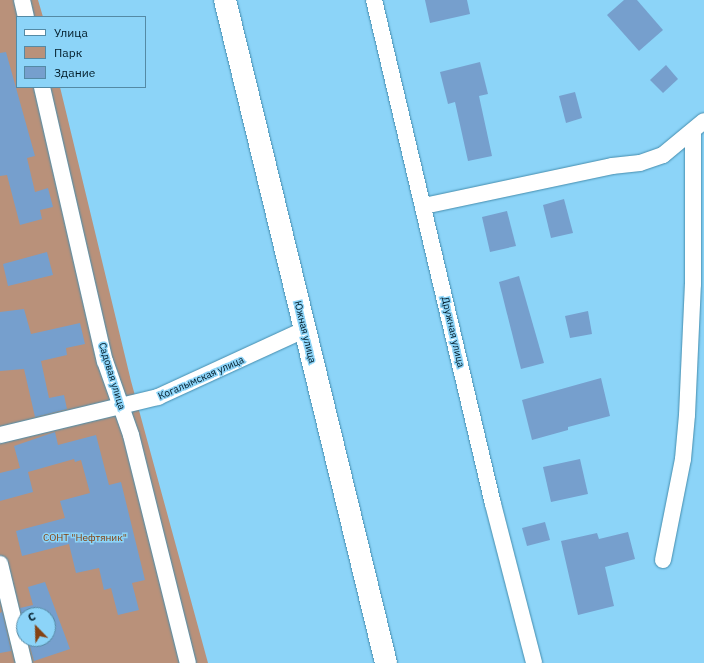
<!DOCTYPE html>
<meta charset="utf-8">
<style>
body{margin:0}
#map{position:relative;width:704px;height:663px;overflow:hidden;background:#8cd4f8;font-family:"IBM Plex Sans",sans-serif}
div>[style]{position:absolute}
.green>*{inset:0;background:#b9917a}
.building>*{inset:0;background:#769fcd}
.roads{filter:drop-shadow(0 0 1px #458dae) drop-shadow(0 0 1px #458dae)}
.street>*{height:16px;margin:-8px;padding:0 8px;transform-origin:8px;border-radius:8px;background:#fff}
.secondary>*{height:22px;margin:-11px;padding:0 11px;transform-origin:11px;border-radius:11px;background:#fff}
span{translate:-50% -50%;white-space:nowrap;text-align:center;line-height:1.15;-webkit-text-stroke:3px #8cd4f8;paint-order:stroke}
.street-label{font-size:10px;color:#001b28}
.park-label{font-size:10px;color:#85400c}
.legend{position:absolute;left:16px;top:16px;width:130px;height:72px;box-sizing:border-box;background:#8cd4f8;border:1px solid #548aa5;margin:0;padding:5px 7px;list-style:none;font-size:12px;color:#001b28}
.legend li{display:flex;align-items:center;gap:8px;height:20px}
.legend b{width:20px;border:1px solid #548aa5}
.north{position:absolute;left:16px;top:607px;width:40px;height:40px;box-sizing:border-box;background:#8cd4f8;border:1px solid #548aa5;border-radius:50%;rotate:337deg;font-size:11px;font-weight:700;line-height:16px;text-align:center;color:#001b28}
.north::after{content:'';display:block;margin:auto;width:14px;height:18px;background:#854213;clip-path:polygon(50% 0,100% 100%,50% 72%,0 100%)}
</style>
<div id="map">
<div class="green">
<i style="clip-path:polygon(evenodd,0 0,38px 0,43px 17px,17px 17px,17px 87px,60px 87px,131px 381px,208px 663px,0 663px,0 0,24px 615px,48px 615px,48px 639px,24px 639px,24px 615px)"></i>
</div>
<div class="building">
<i style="clip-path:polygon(425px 0,467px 0,470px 14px,430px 23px)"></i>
<i style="clip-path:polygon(624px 0,637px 0,663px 30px,639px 51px,607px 15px)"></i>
<i style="clip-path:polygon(6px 52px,35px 156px,27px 158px,35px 192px,48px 188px,53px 207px,40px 210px,42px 219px,20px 225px,7px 175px,0 176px,0 53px)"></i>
<i style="clip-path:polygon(480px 62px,488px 94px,479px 96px,492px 156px,468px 161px,455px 102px,448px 104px,440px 72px)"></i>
<i style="clip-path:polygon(666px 65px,678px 79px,663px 93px,650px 80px)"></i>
<i style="clip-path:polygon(575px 92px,582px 118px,566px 123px,559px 96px)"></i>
<i style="clip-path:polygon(564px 199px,573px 233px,551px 238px,543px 205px)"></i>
<i style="clip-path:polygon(507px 211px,516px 246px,490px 252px,482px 217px)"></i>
<i style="clip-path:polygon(47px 252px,53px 275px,8px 286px,3px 264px)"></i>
<i style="clip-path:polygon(519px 276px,544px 363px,521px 369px,499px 282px)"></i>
<i style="clip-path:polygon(24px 309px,31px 334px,80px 323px,85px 344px,66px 348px,67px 355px,41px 361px,49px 398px,64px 395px,67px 409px,35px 417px,24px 369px,0 371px,0 312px)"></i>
<i style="clip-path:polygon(588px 311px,592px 334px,570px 338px,565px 316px)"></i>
<i style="clip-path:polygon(601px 378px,610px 416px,568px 427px,568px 430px,532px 440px,522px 400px)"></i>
<i style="clip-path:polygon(55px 432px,58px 445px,96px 435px,109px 485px,121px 482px,145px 580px,132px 583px,139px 610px,118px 615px,111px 588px,104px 590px,99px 568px,76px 573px,69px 544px,22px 556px,16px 531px,65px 518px,60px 501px,90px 493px,81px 460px,75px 462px,74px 459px,28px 472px,33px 492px,0 501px,0 473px,20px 468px,14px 446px)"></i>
<i style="clip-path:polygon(580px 459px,588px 494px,551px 502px,543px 467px)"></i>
<i style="clip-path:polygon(545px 522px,550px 540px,527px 546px,522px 528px)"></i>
<i style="clip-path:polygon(628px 532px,635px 559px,605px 567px,614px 606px,578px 615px,561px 541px,597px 533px,599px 539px)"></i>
<i style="clip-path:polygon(45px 582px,70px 649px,34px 661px,28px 639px,48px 639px,48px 615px,24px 615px,24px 623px,20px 608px,33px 605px,28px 587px)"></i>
<i style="clip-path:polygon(2px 612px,11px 651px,0 653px,0 613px)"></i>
</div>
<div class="roads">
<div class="street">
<i style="left:22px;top:0;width:17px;rotate:77deg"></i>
<i style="left:374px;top:0;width:518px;rotate:76.72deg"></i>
<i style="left:493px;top:504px;width:164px;rotate:75.5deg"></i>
<i style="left:42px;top:87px;width:281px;rotate:77.1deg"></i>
<i style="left:105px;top:361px;width:78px;rotate:70.6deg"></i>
<i style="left:131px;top:435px;width:235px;rotate:76deg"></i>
<i style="left:424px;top:206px;width:192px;rotate:-12deg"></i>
<i style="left:612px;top:166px;width:28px;rotate:-6deg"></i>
<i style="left:640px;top:163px;width:24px;rotate:-19deg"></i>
<i style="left:663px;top:155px;width:53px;rotate:-39.7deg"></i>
<i style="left:0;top:435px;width:163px;rotate:-13.5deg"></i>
<i style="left:158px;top:397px;width:161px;rotate:-24.7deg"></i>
<i style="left:663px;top:560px;width:103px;rotate:-78.8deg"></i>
<i style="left:683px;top:459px;width:44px;rotate:-84.8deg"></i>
<i style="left:687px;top:415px;width:131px;rotate:-87.4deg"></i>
<i style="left:693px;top:284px;width:152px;rotate:-90deg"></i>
<i style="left:0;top:564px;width:102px;rotate:76.4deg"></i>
</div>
<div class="secondary">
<i style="left:225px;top:0;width:682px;rotate:76.35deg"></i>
</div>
</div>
<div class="street-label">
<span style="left:305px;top:332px;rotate:76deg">Южная улица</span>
<span style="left:453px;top:332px;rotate:77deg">Дружная улица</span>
<span style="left:112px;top:376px;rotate:73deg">Садовая улица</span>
<span style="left:201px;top:378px;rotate:-24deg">Когалымская улица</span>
</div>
<div class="park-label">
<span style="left:85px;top:538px">СОНТ "Нефтяник"</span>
</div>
<ul class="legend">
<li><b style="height:5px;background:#fff"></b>Улица</li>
<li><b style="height:11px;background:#b9917a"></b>Парк</li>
<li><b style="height:11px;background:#769fcd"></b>Здание</li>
</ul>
<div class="north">С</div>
</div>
